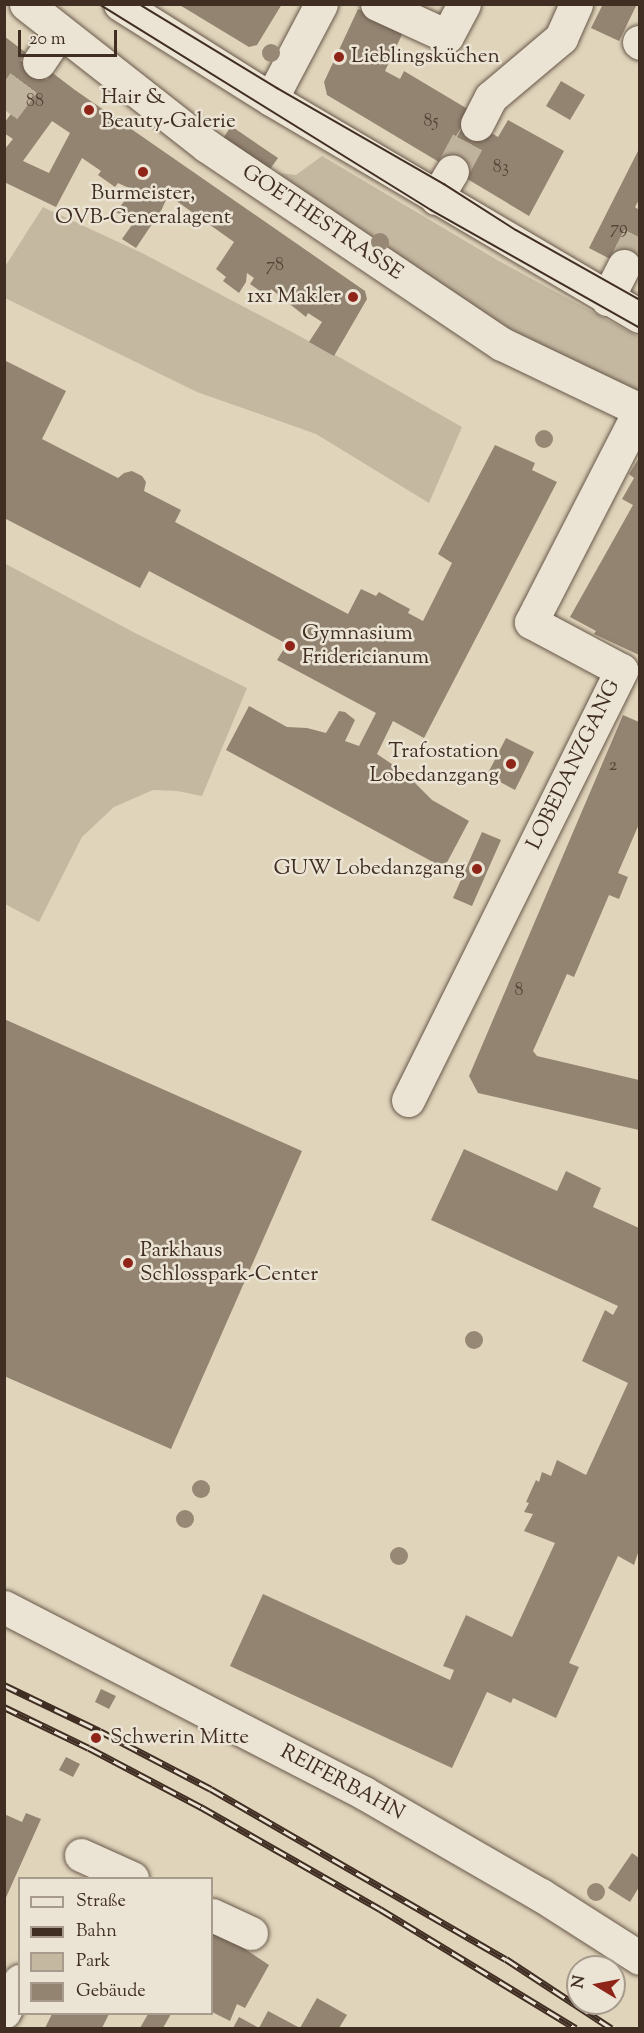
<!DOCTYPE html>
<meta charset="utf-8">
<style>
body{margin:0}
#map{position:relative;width:644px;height:2033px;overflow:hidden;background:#e0d4bb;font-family:"Sorts Mill Goudy",serif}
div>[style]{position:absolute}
.green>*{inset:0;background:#c5b8a1}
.building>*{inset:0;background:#938472}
.minor-tunnel>*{height:33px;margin-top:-16.5px;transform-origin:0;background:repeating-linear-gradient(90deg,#c0b39d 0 33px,transparent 0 49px)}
.roads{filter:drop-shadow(0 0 2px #685849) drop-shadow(0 0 2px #685849)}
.minor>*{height:33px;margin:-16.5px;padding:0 16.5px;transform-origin:16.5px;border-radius:16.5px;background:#ebe3d3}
.tram>*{height:1.5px;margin:-0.75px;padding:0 0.75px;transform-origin:0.75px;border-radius:0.75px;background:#402e23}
.rail>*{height:7px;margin-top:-3.5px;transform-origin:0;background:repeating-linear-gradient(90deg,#ebe3d3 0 14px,#402e23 0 28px);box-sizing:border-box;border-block:2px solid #402e23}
.trees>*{width:18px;height:18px;margin:-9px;border-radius:50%;background:#978875}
.dots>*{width:16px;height:16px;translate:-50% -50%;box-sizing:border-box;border:3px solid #ebe3d3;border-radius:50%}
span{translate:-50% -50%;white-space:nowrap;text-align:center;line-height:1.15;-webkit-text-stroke:5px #ebe3d3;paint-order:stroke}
.number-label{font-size:18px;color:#554437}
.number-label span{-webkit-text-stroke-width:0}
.poi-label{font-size:21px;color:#402e23}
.left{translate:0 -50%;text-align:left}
.right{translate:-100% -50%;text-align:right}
.street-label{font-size:21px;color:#402e23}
.frame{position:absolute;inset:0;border:6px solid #402e23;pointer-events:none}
.legend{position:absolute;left:18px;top:1877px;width:195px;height:138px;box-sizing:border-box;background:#ebe3d3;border:2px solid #a79b8d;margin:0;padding:8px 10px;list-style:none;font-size:18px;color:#402e23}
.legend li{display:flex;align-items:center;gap:12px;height:30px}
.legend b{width:30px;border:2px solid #a79b8d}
.north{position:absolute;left:566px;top:1955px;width:60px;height:60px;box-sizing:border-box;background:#ebe3d3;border:2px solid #a79b8d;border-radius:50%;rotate:280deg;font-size:16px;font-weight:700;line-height:24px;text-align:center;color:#402e23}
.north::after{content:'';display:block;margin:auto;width:21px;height:27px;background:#8f2418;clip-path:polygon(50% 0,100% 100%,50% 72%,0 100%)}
.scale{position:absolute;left:18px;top:30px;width:99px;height:27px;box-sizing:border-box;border:3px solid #402e23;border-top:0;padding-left:8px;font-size:18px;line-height:21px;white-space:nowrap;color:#402e23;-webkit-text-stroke:4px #ebe3d3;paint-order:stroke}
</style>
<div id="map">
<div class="green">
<i style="clip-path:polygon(322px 156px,499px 261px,639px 337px,639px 410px,502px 344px,268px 172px,296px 175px)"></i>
<i style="clip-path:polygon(43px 207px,144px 254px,339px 357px,462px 427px,429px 503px,316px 434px,197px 392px,5px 298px,4px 268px)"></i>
<i style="clip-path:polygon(4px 563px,137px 634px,247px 688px,202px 796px,177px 791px,153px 790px,114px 807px,82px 837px,39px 922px,5px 904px)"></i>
</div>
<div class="building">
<i style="clip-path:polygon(178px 4px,282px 4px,257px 45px,249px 47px)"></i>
<i style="clip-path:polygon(603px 4px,637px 4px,619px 41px,591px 28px)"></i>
<i style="clip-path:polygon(358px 9px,406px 26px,385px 71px,400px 79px,404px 71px,471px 111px,445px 155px,468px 119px,498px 137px,508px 120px,564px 151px,529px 216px,327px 95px,324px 82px)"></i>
<i style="clip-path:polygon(evenodd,4px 36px,75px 90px,365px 291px,367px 299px,334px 356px,309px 342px,322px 322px,308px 313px,306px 317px,271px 289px,267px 296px,250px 284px,254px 278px,247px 273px,246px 282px,239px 293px,223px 281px,226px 277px,216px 269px,234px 242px,168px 195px,162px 209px,136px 248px,122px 239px,134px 222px,116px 212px,128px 196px,133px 195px,131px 189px,118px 183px,115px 187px,98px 175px,101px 171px,82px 158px,56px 207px,4px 182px,4px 150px,13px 139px,4px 133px,4px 123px,11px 114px,4px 109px,4px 36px,52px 121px,70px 133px,49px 173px,23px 161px,52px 121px)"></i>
<i style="clip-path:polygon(561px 81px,585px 95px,570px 120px,546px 106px)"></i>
<i style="clip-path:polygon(231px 126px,278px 158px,265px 176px,219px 145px)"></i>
<i style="clip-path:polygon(639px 149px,639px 200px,635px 207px,639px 210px,639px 274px,589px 248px)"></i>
<i style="clip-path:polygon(4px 360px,66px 391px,42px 439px,118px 478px,124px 473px,132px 471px,142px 476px,146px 482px,144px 491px,181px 510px,175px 522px,348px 614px,361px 589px,376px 596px,379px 592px,395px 601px,410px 609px,408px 613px,423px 621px,452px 563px,438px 554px,495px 445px,535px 463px,532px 470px,557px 482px,424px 738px,393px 721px,377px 754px,405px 773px,432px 800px,469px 821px,444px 868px,226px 750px,249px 706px,287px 727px,307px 728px,326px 733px,339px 711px,345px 712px,355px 720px,345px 741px,359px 746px,376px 713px,277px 660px,287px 644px,149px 571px,140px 588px,4px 518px)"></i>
<i style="clip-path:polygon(639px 458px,639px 655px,594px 634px,596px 631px,570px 617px,633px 505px,622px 499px,634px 478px,629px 474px)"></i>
<i style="clip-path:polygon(623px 715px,639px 722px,639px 824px,618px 873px,628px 877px,619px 899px,609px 895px,574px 977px,567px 974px,533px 1051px,537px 1056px,639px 1080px,639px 1130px,478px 1093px,469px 1076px)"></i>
<i style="clip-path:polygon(506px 738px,534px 752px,515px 790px,487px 775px)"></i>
<i style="clip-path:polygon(482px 832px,501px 840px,472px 906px,453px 898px)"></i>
<i style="clip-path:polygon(4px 1019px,302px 1151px,171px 1449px,4px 1376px)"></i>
<i style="clip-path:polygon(464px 1149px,557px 1191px,566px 1171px,601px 1188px,593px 1207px,639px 1228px,639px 1550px,634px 1565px,618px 1556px,569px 1663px,579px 1667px,556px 1718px,513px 1698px,511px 1703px,487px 1692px,452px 1768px,230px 1666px,263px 1594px,450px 1680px,454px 1670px,443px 1666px,466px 1615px,512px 1637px,555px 1543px,524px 1531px,533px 1514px,524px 1512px,529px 1503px,526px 1502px,536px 1480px,539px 1482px,542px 1472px,551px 1476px,557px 1460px,586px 1475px,628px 1383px,582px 1361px,605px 1310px,613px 1315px,618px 1306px,431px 1220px)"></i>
<i style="clip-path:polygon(101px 1689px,116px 1696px,109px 1709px,95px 1702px)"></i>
<i style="clip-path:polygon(66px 1757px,80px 1764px,73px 1777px,59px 1770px)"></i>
<i style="clip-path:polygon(26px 1813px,41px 1819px,4px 1902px,4px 1814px,22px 1822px)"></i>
<i style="clip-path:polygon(632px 1853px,639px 1858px,639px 1887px,630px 1902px,608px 1888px)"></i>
<i style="clip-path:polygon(212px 1927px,269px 1965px,245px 2008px,237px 2004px,230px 2021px,212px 2012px)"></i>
<i style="clip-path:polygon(317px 1998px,347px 2015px,339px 2028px,300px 2028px)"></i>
<i style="clip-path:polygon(268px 2011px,300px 2028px,233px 2028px,239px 2017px,259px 2028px)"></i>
<i style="clip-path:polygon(52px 2014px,109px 2014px,102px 2028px,45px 2028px)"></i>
<i style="clip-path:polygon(148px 2014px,171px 2014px,163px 2028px,140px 2028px)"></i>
</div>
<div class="minor-tunnel">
<i style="left:4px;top:109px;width:59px;rotate:-53.3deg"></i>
<i style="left:452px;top:171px;width:53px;rotate:-62deg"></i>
<i style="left:624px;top:266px;width:36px;rotate:-63deg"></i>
</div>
<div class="roads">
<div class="minor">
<i style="left:26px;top:4px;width:230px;rotate:38.1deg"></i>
<i style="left:207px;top:146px;width:355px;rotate:33.9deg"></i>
<i style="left:502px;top:344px;width:153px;rotate:25.6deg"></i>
<i style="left:120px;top:4px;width:178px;rotate:32.2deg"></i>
<i style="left:271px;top:99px;width:428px;rotate:30.5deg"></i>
<i style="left:377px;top:4px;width:77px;rotate:24.6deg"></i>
<i style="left:447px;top:36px;width:36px;rotate:-62deg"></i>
<i style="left:639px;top:42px;width:1px;rotate:45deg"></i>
<i style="left:39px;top:62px;width:37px;rotate:-56deg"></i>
<i style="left:271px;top:99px;width:107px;rotate:-62.2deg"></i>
<i style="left:477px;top:124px;width:30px;rotate:-63deg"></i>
<i style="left:491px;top:97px;width:92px;rotate:-40.1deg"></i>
<i style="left:561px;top:38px;width:37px;rotate:-66deg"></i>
<i style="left:436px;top:198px;width:31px;rotate:-59deg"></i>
<i style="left:607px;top:299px;width:37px;rotate:-63deg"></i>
<i style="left:408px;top:1100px;width:480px;rotate:-63.6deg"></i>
<i style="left:621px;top:670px;width:102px;rotate:-151.9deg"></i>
<i style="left:531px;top:622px;width:238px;rotate:-62.8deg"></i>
<i style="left:4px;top:1607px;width:405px;rotate:27.3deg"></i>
<i style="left:364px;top:1793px;width:204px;rotate:30deg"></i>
<i style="left:541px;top:1895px;width:117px;rotate:32.5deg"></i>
<i style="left:81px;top:1855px;width:56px;rotate:24.3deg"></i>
<i style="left:212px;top:1915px;width:43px;rotate:24.8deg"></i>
<i style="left:4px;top:2012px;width:35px;rotate:-63deg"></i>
</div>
</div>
<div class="tram">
<i style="left:99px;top:4px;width:391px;rotate:31.8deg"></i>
<i style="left:431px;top:210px;width:240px;rotate:29.4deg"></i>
<i style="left:139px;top:4px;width:162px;rotate:31.3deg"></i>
<i style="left:277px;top:88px;width:193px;rotate:29.9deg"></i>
<i style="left:444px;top:184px;width:85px;rotate:32.6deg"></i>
<i style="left:516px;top:230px;width:142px;rotate:29.4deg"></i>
</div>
<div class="rail">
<i style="left:4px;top:1685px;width:106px;rotate:25.6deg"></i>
<i style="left:100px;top:1731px;width:125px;rotate:27.6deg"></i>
<i style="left:211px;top:1789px;width:340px;rotate:30deg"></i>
<i style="left:506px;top:1959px;width:126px;rotate:33.3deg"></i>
<i style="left:4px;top:1707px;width:94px;rotate:25.8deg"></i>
<i style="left:89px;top:1748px;width:127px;rotate:27.8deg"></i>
<i style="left:201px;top:1807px;width:206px;rotate:29.7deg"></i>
<i style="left:380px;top:1909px;width:229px;rotate:31.3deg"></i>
</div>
<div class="trees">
<i style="left:271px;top:53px"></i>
<i style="left:380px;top:242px"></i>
<i style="left:544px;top:439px"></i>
<i style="left:474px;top:1340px"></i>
<i style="left:201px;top:1489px"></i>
<i style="left:185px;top:1519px"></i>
<i style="left:399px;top:1556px"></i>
<i style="left:596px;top:1892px"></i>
</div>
<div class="dots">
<i style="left:339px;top:57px;background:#8f2418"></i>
<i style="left:89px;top:110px;background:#8f2418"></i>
<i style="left:143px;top:172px;background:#8f2418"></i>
<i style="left:353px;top:297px;background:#8f2418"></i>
<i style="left:290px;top:646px;background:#8f2418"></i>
<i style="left:511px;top:764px;background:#8f2418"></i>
<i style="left:477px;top:869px;background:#8f2418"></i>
<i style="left:128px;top:1263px;background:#8f2418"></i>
<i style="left:96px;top:1738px;background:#8f2418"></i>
</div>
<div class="number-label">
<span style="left:35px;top:102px">88</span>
<span style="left:431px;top:122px">85</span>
<span style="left:501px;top:168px">83</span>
<span style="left:619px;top:229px">79</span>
<span style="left:275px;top:266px">78</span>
<span style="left:613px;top:766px">2</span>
<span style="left:519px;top:991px">8</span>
</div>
<div class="poi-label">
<span class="left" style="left:351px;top:57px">Lieblingsküchen</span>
<span class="left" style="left:101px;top:110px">Hair &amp;<br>Beauty-Galerie</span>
<span style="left:143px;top:206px">Burmeister,<br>OVB-Generalagent</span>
<span class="right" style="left:341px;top:297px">1x1 Makler</span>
<span class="left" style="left:302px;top:646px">Gymnasium<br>Fridericianum</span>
<span class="right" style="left:499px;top:764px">Trafostation<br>Lobedanzgang</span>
<span class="right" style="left:465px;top:869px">GUW Lobedanzgang</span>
<span class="left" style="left:140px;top:1263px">Parkhaus<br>Schlosspark-Center</span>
<span class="left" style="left:110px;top:1738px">Schwerin Mitte</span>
</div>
<div class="street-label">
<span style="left:322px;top:223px;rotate:34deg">GOETHESTRASSE</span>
<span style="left:574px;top:765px;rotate:-64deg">LOBEDANZGANG</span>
<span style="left:342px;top:1783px;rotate:28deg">REIFERBAHN</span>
</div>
<div class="frame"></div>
<ul class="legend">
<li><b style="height:8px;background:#ebe3d3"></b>Straße</li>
<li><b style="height:8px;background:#402e23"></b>Bahn</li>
<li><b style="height:16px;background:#c5b8a1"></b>Park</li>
<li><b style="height:16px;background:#938472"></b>Gebäude</li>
</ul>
<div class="north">N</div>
<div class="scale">20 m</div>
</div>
